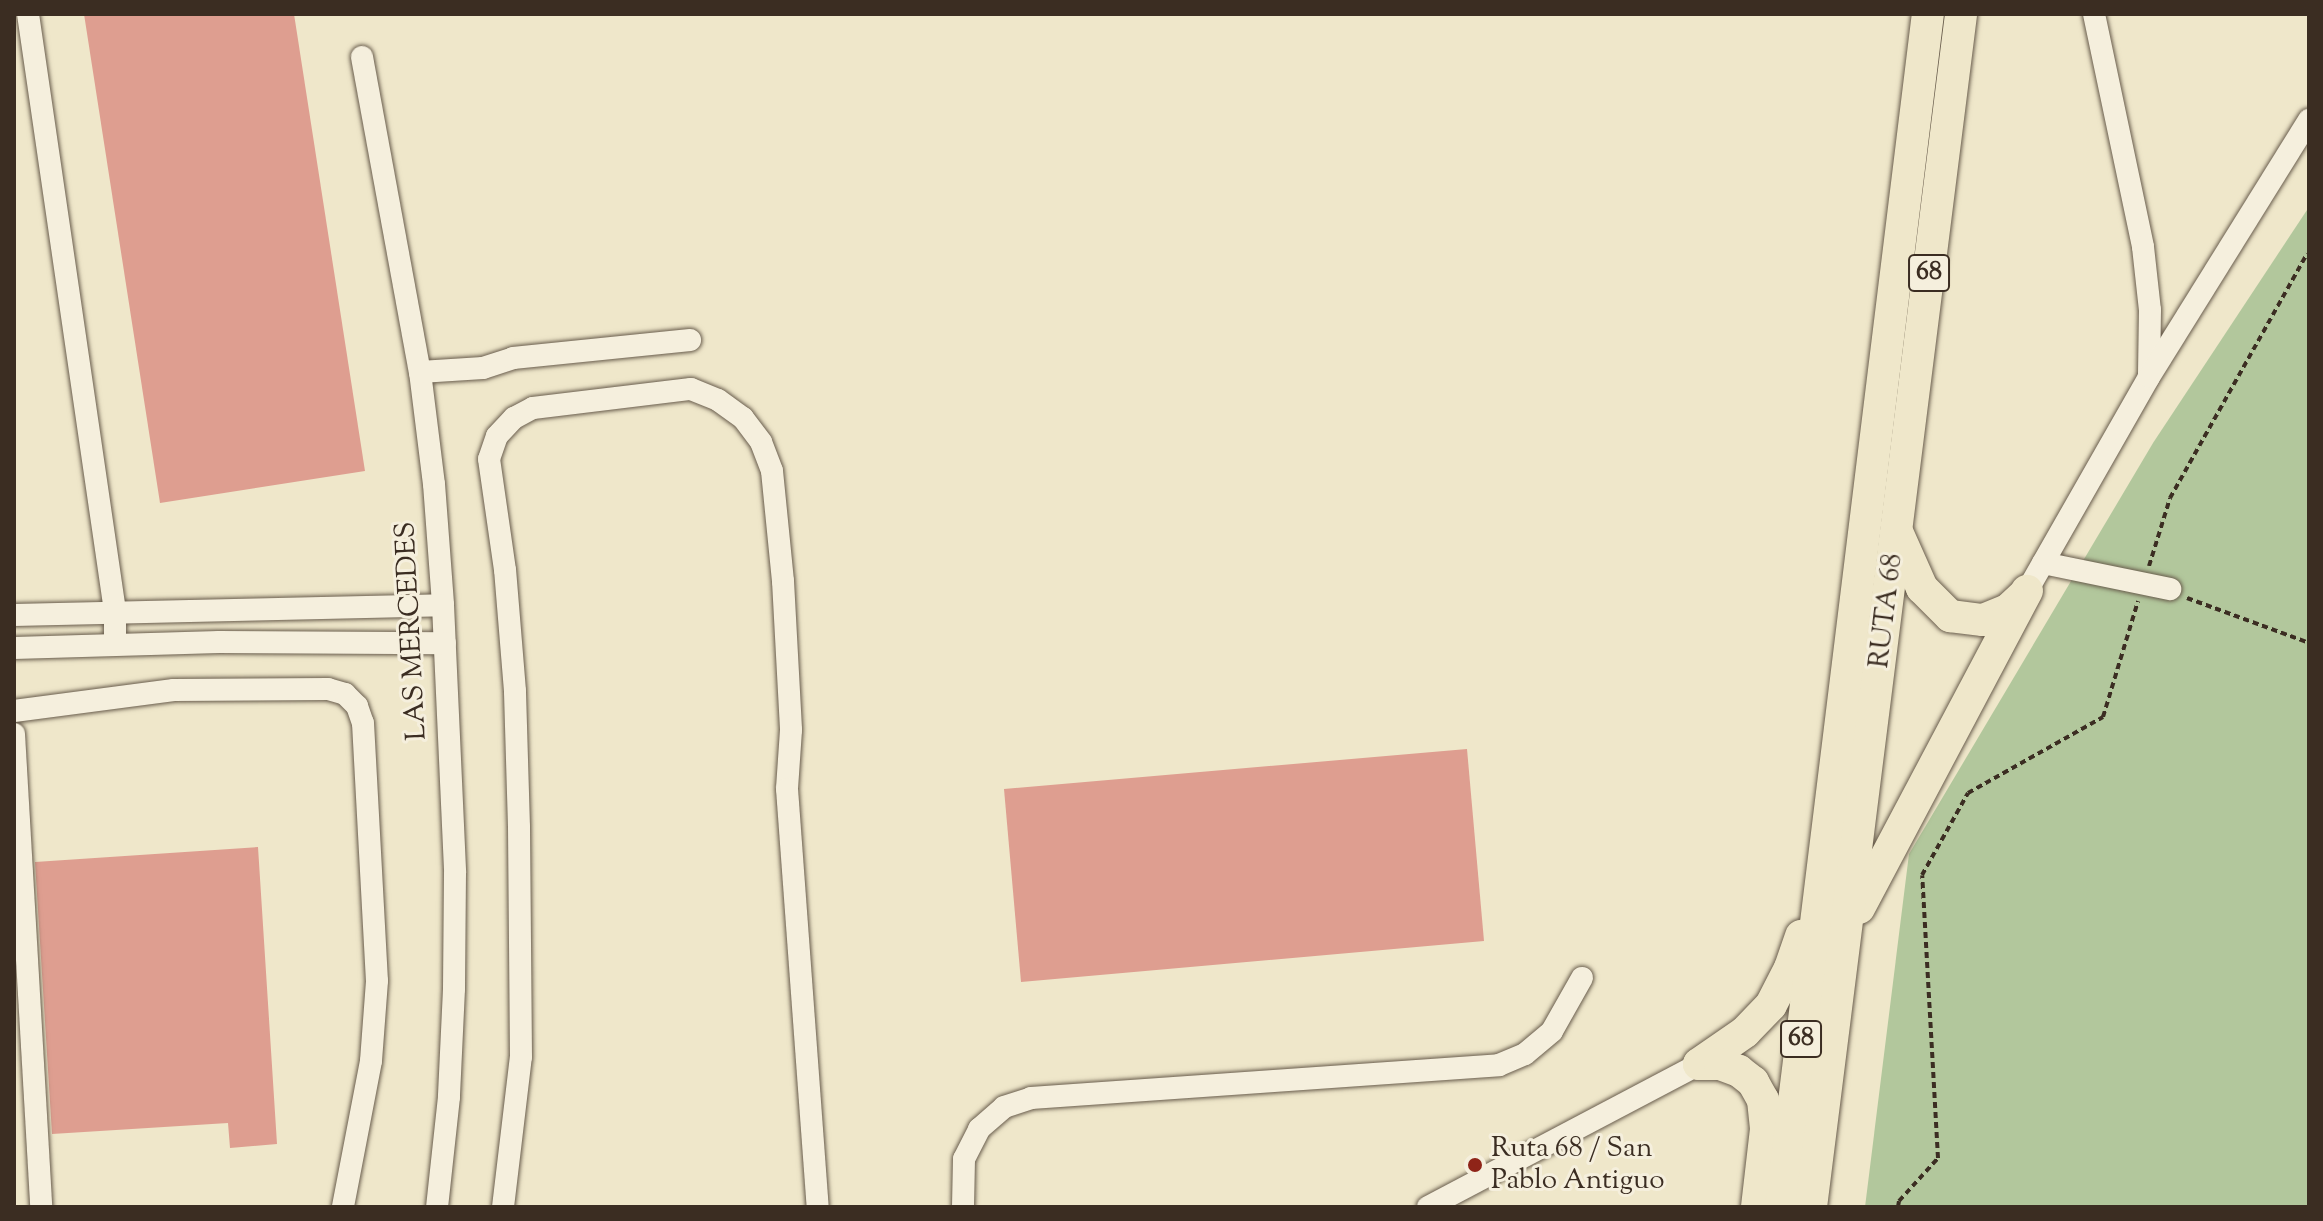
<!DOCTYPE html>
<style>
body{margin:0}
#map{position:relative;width:2323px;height:1221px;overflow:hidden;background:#efe7ca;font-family:"Sorts Mill Goudy",serif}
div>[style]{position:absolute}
.green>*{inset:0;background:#b2c79c}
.building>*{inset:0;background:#de9e90}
.path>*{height:4px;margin-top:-2px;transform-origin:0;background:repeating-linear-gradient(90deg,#3b2d22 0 6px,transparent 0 10px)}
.roads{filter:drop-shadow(0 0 2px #685c4c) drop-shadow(0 0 2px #685c4c)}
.minor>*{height:22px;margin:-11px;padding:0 11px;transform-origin:11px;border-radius:11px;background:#f5efdd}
.highway>*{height:32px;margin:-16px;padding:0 16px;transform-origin:16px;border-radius:16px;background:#efe7ca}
.dots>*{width:22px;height:22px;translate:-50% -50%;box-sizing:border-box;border:4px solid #f5efdd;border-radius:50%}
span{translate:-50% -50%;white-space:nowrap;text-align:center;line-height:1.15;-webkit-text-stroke:6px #f5efdd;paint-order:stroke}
.shield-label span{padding:2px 6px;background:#f5efdd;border:2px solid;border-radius:6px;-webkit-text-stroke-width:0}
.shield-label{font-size:26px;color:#3b2d22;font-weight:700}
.street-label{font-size:28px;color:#3b2d22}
.poi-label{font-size:28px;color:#3b2d22}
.left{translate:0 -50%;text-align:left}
.frame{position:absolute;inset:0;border:16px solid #3b2d22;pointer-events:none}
</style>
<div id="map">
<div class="green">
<i style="clip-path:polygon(2309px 207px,2309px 1207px,1865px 1207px,1909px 854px,2153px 443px)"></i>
</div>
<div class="building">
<i style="clip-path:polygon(84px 14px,294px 14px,365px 471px,160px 503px)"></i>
<i style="clip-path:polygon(1467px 749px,1484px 941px,1021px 982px,1004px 789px)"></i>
<i style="clip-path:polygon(258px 847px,277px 1144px,230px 1148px,228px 1123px,52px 1134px,35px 862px)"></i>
</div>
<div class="path">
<i style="left:2149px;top:566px;width:71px;rotate:-72.8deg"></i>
<i style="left:2170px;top:498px;width:280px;rotate:-60.7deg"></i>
<i style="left:2187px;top:598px;width:130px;rotate:20.2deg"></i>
<i style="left:1898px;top:1207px;width:6px;rotate:-81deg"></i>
<i style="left:1899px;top:1201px;width:58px;rotate:-47.8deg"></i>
<i style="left:1938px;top:1158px;width:283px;rotate:-93.2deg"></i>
<i style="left:1922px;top:875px;width:94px;rotate:-60.7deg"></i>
<i style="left:1968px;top:793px;width:155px;rotate:-29.4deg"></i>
<i style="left:2103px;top:717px;width:121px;rotate:-73.2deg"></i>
</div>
<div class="roads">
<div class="minor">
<i style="left:28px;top:14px;width:603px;rotate:81.71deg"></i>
<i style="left:115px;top:611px;width:33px;rotate:90deg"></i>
<i style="left:2094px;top:14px;width:238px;rotate:78.1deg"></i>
<i style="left:2143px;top:247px;width:63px;rotate:83.7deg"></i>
<i style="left:2150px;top:310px;width:66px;rotate:90.9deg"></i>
<i style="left:362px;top:57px;width:320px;rotate:79.6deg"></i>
<i style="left:420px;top:372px;width:113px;rotate:82.9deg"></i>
<i style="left:434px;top:484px;width:121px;rotate:85.7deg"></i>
<i style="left:443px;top:605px;width:268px;rotate:87.4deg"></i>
<i style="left:455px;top:873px;width:116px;rotate:90.5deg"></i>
<i style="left:454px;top:989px;width:108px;rotate:92.7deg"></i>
<i style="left:449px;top:1097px;width:111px;rotate:96.2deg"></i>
<i style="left:420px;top:372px;width:63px;rotate:-3.6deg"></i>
<i style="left:483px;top:368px;width:32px;rotate:-18deg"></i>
<i style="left:513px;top:358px;width:178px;rotate:-5.8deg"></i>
<i style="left:2043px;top:563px;width:130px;rotate:11.6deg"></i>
<i style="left:2027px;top:591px;width:246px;rotate:-60.3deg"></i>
<i style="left:2149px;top:377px;width:303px;rotate:-58.1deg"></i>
<i style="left:14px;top:615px;width:429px;rotate:-1.3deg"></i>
<i style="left:14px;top:648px;width:205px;rotate:-1.7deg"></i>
<i style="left:219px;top:642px;width:226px;rotate:0.3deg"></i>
<i style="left:14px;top:711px;width:161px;rotate:-7.5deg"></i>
<i style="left:174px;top:690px;width:154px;rotate:-0.4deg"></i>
<i style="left:328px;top:689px;width:18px;rotate:16deg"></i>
<i style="left:345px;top:694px;width:17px;rotate:45deg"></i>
<i style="left:357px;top:706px;width:18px;rotate:71deg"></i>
<i style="left:363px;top:723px;width:258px;rotate:86.9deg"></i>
<i style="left:377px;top:981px;width:80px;rotate:94.3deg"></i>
<i style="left:371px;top:1061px;width:149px;rotate:100.9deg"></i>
<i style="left:14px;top:734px;width:474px;rotate:86.7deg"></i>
<i style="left:503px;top:1207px;width:151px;rotate:-83.2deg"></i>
<i style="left:521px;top:1057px;width:230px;rotate:-90.5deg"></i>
<i style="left:519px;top:827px;width:136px;rotate:-91.7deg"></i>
<i style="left:515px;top:691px;width:121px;rotate:-94.7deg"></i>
<i style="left:505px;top:570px;width:112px;rotate:-98.2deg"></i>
<i style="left:489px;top:459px;width:24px;rotate:-71deg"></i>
<i style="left:497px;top:436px;width:25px;rotate:-47deg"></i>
<i style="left:514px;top:418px;width:21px;rotate:-28deg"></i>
<i style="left:533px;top:408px;width:159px;rotate:-6.9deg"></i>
<i style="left:691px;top:389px;width:29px;rotate:22deg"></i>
<i style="left:718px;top:400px;width:31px;rotate:36deg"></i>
<i style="left:743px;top:418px;width:30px;rotate:53deg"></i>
<i style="left:761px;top:442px;width:31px;rotate:69deg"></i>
<i style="left:772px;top:471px;width:111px;rotate:84.3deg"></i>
<i style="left:783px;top:581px;width:149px;rotate:86.9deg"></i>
<i style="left:791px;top:730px;width:59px;rotate:93.9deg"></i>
<i style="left:787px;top:789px;width:419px;rotate:85.8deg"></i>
<i style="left:963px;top:1207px;width:48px;rotate:-88.8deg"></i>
<i style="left:964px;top:1159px;width:34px;rotate:-63deg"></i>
<i style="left:979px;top:1129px;width:33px;rotate:-41deg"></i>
<i style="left:1004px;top:1107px;width:28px;rotate:-18deg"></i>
<i style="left:1031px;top:1098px;width:469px;rotate:-4deg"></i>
<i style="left:1499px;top:1065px;width:28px;rotate:-23deg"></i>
<i style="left:1525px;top:1054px;width:35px;rotate:-40deg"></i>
<i style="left:1552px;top:1031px;width:61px;rotate:-60.5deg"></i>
<i style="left:1428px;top:1207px;width:306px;rotate:-27.8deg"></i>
</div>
<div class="highway">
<i style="left:1898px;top:534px;width:59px;rotate:66deg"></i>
<i style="left:1922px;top:588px;width:40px;rotate:45deg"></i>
<i style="left:1950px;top:616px;width:33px;rotate:7deg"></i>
<i style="left:1983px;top:620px;width:27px;rotate:-22deg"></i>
<i style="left:2008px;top:610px;width:22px;rotate:-43deg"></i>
<i style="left:1859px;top:908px;width:359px;rotate:-62.1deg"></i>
<i style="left:1699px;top:1064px;width:56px;rotate:-34.8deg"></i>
<i style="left:1745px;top:1032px;width:37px;rotate:-46deg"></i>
<i style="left:1771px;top:1005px;width:42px;rotate:-62.8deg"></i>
<i style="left:1790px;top:968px;width:34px;rotate:-71deg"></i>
<i style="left:1699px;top:1064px;width:21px"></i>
<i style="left:1720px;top:1064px;width:20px;rotate:20deg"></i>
<i style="left:1739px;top:1071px;width:18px;rotate:38deg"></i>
<i style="left:1753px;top:1082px;width:21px;rotate:61deg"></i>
<i style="left:1763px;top:1100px;width:29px;rotate:84deg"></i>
<i style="left:1766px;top:1129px;width:79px;rotate:96.6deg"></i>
<i style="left:1781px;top:1207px;width:1202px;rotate:-82.98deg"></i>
<i style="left:1811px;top:1207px;width:1202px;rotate:-82.83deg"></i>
</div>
</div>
<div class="dots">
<i style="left:1475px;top:1165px;background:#8f2418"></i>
</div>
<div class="shield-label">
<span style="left:1929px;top:273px">68</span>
<span style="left:1801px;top:1039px">68</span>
</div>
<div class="street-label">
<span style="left:1887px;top:611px;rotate:-83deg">RUTA 68</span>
<span style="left:412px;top:631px;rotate:-93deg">LAS MERCEDES</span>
</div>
<div class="poi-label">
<span class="left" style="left:1491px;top:1165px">Ruta 68 / San<br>Pablo Antiguo</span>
</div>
<div class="frame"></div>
</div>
